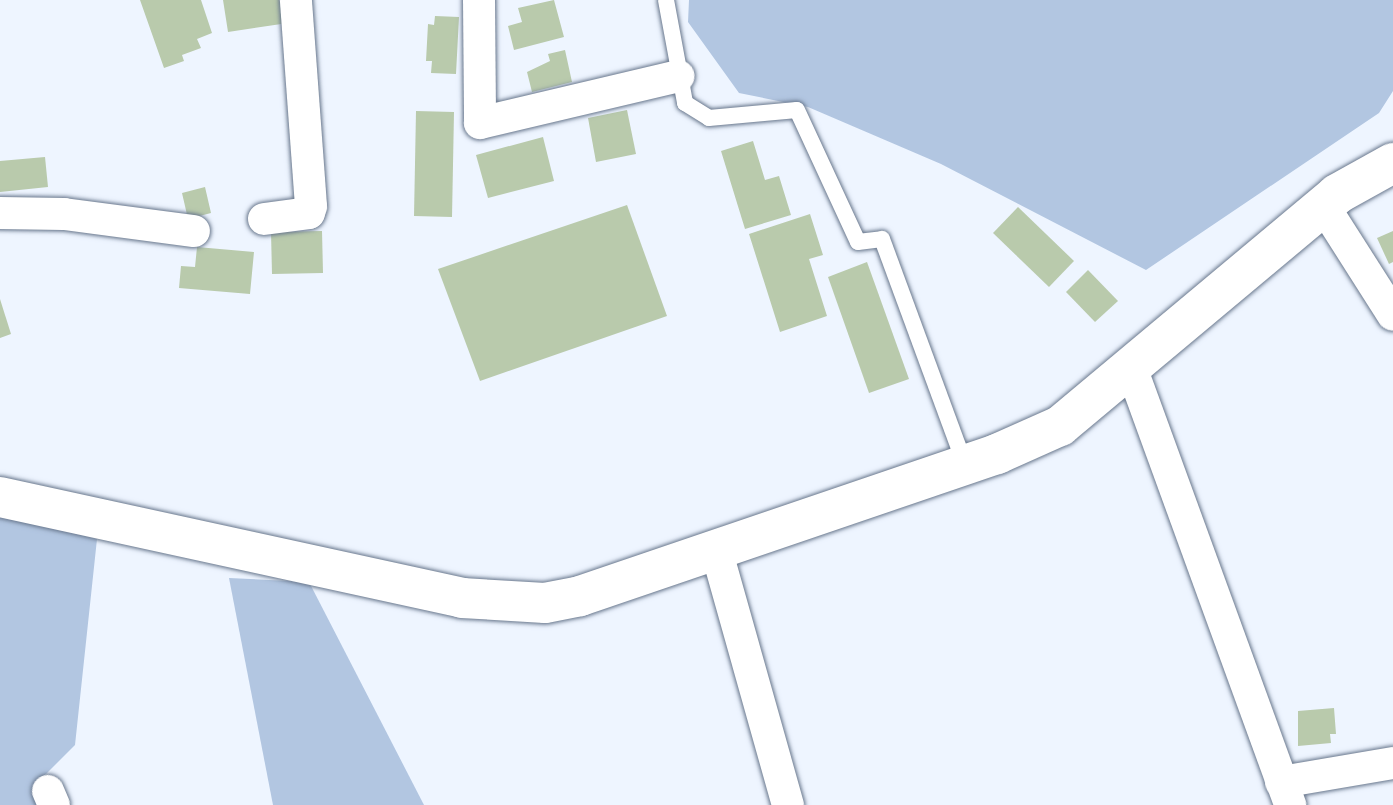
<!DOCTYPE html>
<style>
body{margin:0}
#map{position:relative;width:1393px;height:805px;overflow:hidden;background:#eef5ff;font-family:Lora,serif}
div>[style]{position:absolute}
.forest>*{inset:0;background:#b2c6e1}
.building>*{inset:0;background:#b9caac}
.roads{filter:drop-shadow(0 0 2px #68778d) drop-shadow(0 0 2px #68778d)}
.service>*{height:16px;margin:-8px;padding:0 8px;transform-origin:8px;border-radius:8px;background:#fff}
.minor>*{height:32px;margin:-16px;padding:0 16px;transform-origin:16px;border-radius:16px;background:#fff}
.tertiary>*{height:40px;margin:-20px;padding:0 20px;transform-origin:20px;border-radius:20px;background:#fff}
span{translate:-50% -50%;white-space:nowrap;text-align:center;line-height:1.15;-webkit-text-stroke:6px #fff;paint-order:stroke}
</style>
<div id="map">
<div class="forest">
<i style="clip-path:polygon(689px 0,1393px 0,1393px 91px,1379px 113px,1146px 270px,941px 164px,808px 107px,739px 93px,688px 22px)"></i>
<i style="clip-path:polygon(0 515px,97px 539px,75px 745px,39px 781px,48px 805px,0 805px)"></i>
<i style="clip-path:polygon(229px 578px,309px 582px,424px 805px,273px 805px)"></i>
</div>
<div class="building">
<i style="clip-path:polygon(140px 0,201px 0,212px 33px,197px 39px,201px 48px,182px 55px,184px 61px,164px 68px)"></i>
<i style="clip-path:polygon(223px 0,285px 0,288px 23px,228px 32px)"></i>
<i style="clip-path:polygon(554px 0,564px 37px,514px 50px,508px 26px,522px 22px,518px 8px)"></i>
<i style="clip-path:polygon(435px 16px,459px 17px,456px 74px,431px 73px,432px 61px,426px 61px,428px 24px,434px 25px)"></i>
<i style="clip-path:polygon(565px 50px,572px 82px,532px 92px,527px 72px,550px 61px,548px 54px)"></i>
<i style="clip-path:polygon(627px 110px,636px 154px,596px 162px,588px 118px)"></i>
<i style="clip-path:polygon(416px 111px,454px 112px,452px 217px,414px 216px)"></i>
<i style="clip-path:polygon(543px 137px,554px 181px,488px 198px,476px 155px)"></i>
<i style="clip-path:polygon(753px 141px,765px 180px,779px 176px,791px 215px,745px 229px,721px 151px)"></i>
<i style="clip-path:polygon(45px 157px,48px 187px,0 192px,0 161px)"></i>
<i style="clip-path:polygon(205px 187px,211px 213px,188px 219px,182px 193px)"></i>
<i style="clip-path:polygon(627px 205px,667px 316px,480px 381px,438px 269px)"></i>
<i style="clip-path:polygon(1018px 207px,1074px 261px,1049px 287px,993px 233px)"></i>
<i style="clip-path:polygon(810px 214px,823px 255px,809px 259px,827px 316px,780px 332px,749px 234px)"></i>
<i style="clip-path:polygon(322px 231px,323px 273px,272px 274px,271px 232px)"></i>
<i style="clip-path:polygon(1393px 231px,1393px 262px,1389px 264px,1377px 238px)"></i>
<i style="clip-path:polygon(197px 247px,254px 252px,250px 294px,179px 288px,181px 266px,195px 267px)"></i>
<i style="clip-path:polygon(867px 262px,909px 379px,869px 393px,828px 277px)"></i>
<i style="clip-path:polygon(1088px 270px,1118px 301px,1095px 322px,1066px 292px)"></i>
<i style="clip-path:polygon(0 299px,11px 334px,0 338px)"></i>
<i style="clip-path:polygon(1334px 708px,1336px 734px,1330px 734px,1331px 743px,1298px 746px,1298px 711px)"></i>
</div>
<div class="roads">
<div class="service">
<i style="left:666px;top:0;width:105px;rotate:79.5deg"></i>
<i style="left:685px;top:103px;width:28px;rotate:32deg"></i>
<i style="left:709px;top:118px;width:88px;rotate:-5.2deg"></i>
<i style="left:797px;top:110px;width:145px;rotate:65.2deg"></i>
<i style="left:858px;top:242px;width:24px;rotate:-7deg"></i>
<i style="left:882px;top:239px;width:241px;rotate:69.8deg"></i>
</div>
<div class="minor">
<i style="left:479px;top:0;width:123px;rotate:89.5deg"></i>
<i style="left:480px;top:123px;width:204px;rotate:-13.3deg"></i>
<i style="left:1323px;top:205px;width:130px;rotate:57.5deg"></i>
<i style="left:0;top:213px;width:64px;rotate:0.9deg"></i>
<i style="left:64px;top:214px;width:131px;rotate:7.5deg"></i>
<i style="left:264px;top:219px;width:45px;rotate:-7.6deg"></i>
<i style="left:309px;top:213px;width:7px;rotate:-74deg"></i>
<i style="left:311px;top:206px;width:207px;rotate:-94.2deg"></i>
<i style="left:1132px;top:370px;width:463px;rotate:70deg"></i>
<i style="left:716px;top:549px;width:266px;rotate:74.3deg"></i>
<i style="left:1281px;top:782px;width:114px;rotate:-9.6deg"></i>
<i style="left:48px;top:791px;width:15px;rotate:67deg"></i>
</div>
<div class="tertiary">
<i style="left:0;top:497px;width:473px;rotate:12.3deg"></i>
<i style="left:462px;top:598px;width:83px;rotate:3.4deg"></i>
<i style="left:545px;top:603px;width:36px;rotate:-11deg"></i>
<i style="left:580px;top:596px;width:441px;rotate:-18.8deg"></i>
<i style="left:997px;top:454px;width:69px;rotate:-24deg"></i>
<i style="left:1060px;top:426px;width:361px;rotate:-39.9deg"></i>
<i style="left:1337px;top:194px;width:64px;rotate:-29deg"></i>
</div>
</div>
</div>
